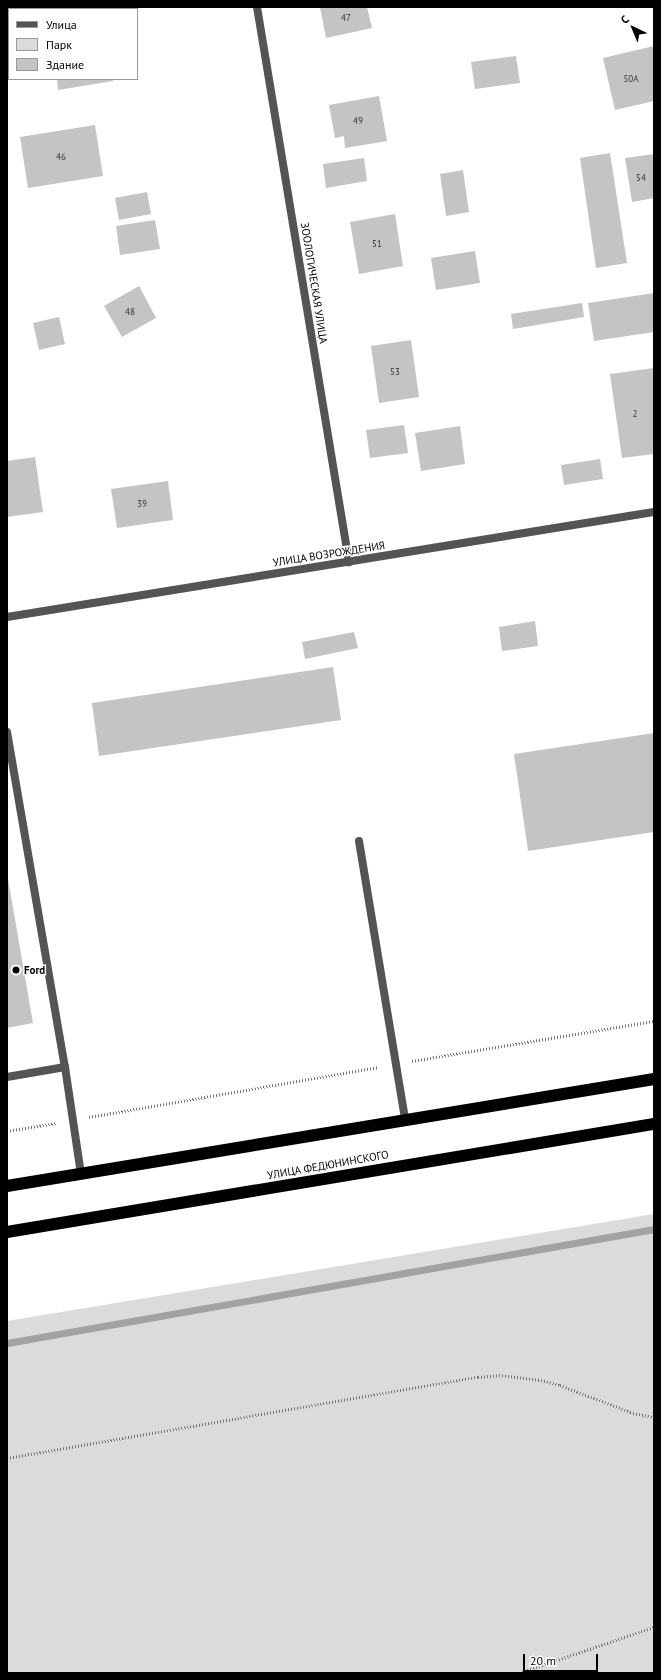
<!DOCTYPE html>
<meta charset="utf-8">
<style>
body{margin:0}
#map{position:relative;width:661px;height:1680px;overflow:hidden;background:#fff;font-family:"PT Sans",sans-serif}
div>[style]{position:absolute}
.green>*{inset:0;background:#dbdbdb}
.stream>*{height:7px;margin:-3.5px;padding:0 3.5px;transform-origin:3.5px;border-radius:3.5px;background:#a2a2a2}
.building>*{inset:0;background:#c4c4c4}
.path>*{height:2.5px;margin-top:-1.25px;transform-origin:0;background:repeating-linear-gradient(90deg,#767676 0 1px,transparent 0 3px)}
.lane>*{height:8px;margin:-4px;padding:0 4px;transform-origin:4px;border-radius:4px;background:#545454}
.street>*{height:8px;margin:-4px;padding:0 4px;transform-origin:4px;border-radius:4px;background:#545454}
.highway>*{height:12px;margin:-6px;padding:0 6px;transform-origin:6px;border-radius:6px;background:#000}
.dots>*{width:11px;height:11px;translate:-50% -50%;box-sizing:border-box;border:2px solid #fff;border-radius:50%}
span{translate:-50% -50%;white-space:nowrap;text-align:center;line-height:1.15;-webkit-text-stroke:3px #fff;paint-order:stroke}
.number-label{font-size:9px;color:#313131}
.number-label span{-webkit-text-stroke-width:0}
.street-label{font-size:11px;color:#000}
.poi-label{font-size:11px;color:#000;font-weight:700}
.left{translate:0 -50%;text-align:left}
.frame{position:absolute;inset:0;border:8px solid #000;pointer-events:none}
.legend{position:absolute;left:8px;top:8px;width:130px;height:72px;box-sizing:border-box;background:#fff;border:1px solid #999;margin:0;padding:5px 7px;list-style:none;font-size:12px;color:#000}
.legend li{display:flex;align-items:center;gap:8px;height:20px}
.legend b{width:20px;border:1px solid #999}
.north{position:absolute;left:613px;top:8px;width:40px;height:40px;-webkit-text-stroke:3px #fff;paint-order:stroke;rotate:316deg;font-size:11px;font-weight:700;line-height:16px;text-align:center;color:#000}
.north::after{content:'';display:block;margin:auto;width:14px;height:18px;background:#000;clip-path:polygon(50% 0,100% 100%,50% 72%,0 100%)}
.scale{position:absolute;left:523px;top:1654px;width:75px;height:18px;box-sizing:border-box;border:2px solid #000;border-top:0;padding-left:5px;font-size:12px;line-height:14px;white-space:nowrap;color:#000;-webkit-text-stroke:3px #fff;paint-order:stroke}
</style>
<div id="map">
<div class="green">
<i style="clip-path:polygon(654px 1214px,654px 1673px,7px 1673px,7px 1321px)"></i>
</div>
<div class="stream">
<i style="left:7px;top:1343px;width:657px;rotate:-9.99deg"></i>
</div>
<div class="building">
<i style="clip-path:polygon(320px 7px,367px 7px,372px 28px,326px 38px)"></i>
<i style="clip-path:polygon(654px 46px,654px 101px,615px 110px,603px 58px)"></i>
<i style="clip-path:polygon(516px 56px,520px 83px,475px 89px,471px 62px)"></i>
<i style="clip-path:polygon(57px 79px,113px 79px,113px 81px,58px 90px)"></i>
<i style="clip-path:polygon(379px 96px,387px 141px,345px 148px,344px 136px,335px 138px,329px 105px)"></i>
<i style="clip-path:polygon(95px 125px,103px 176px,28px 188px,20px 137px)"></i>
<i style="clip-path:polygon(610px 153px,627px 263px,596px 268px,580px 158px)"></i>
<i style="clip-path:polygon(654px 154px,654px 198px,632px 202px,625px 158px)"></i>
<i style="clip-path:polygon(364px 158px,367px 181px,326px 188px,323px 164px)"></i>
<i style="clip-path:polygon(463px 170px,469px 212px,446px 216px,440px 174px)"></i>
<i style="clip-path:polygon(147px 192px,151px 214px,119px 220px,115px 198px)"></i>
<i style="clip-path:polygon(395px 214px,403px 266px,359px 274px,350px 222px)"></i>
<i style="clip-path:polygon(155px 220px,160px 249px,120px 255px,116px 226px)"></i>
<i style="clip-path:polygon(475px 251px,480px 283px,436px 290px,431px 258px)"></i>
<i style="clip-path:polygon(139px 286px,156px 318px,122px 337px,104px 306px)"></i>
<i style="clip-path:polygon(654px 293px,654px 332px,594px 341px,588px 303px)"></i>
<i style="clip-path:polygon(582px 303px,584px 317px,513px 329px,511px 314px)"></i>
<i style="clip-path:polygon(59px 317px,65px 344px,39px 350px,33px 323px)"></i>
<i style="clip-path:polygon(411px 340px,419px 397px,379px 403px,371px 346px)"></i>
<i style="clip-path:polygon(654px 368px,654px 454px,622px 458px,610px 374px)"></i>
<i style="clip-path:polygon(404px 425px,408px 453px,370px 458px,366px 430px)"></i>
<i style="clip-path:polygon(460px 426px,465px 464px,421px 471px,415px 433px)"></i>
<i style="clip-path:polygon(35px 457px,43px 512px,7px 517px,7px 461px)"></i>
<i style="clip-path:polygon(600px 459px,603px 479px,564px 485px,561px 465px)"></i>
<i style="clip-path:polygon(168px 481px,173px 520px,117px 528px,111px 489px)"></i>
<i style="clip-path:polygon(535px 621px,538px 646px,502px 651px,499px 627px)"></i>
<i style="clip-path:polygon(354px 632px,358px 648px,305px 659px,302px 642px)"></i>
<i style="clip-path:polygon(333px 667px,341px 720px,99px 756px,92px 703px)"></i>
<i style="clip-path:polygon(654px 733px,654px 832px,528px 851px,514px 754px)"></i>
<i style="clip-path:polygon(7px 873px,33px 1023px,7px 1028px)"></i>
</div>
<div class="path">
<i style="left:412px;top:1061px;width:245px;rotate:-9.4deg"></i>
<i style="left:89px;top:1117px;width:294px;rotate:-9.8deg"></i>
<i style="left:7px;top:1131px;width:50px;rotate:-9.3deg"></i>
<i style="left:7px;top:1458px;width:478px;rotate:-9.8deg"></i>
<i style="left:478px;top:1377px;width:21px;rotate:-5deg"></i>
<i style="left:499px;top:1375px;width:42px;rotate:6.8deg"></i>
<i style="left:541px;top:1380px;width:20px;rotate:15deg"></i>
<i style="left:560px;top:1385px;width:78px;rotate:21deg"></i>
<i style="left:633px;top:1413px;width:21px;rotate:11deg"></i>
<i style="left:519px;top:1673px;width:143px;rotate:-18.8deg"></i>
</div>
<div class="lane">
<i style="left:7px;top:732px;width:340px;rotate:80.2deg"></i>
<i style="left:359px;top:841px;width:282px;rotate:80.6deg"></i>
<i style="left:7px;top:1077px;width:59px;rotate:-9.8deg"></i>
<i style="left:65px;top:1067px;width:108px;rotate:81.5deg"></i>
</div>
<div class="street">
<i style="left:257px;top:7px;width:563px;rotate:80.59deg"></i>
<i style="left:7px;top:617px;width:655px;rotate:-9.22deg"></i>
</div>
<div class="highway">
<i style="left:7px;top:1186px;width:656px;rotate:-9.39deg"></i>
<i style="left:7px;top:1232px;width:656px;rotate:-9.48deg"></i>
</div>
<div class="dots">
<i style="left:16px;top:970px;background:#000"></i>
</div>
<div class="number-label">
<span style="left:346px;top:18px">47</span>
<span style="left:631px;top:79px">50А</span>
<span style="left:358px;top:121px">49</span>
<span style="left:61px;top:157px">46</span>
<span style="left:641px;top:178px">54</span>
<span style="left:377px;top:244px">51</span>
<span style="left:130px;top:312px">48</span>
<span style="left:395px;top:372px">53</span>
<span style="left:635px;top:414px">2</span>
<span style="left:142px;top:504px">39</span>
</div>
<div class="street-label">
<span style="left:314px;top:283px;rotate:81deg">ЗООЛОГИЧЕСКАЯ УЛИЦА</span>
<span style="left:329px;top:554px;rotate:-9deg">УЛИЦА ВОЗРОЖДЕНИЯ</span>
<span style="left:328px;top:1165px;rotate:-10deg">УЛИЦА ФЕДЮНИНСКОГО</span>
</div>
<div class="poi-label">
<span class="left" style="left:24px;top:970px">Ford</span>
</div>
<div class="frame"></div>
<ul class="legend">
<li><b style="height:5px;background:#545454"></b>Улица</li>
<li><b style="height:11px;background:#dbdbdb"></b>Парк</li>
<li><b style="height:11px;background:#c4c4c4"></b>Здание</li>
</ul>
<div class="north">С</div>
<div class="scale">20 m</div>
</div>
